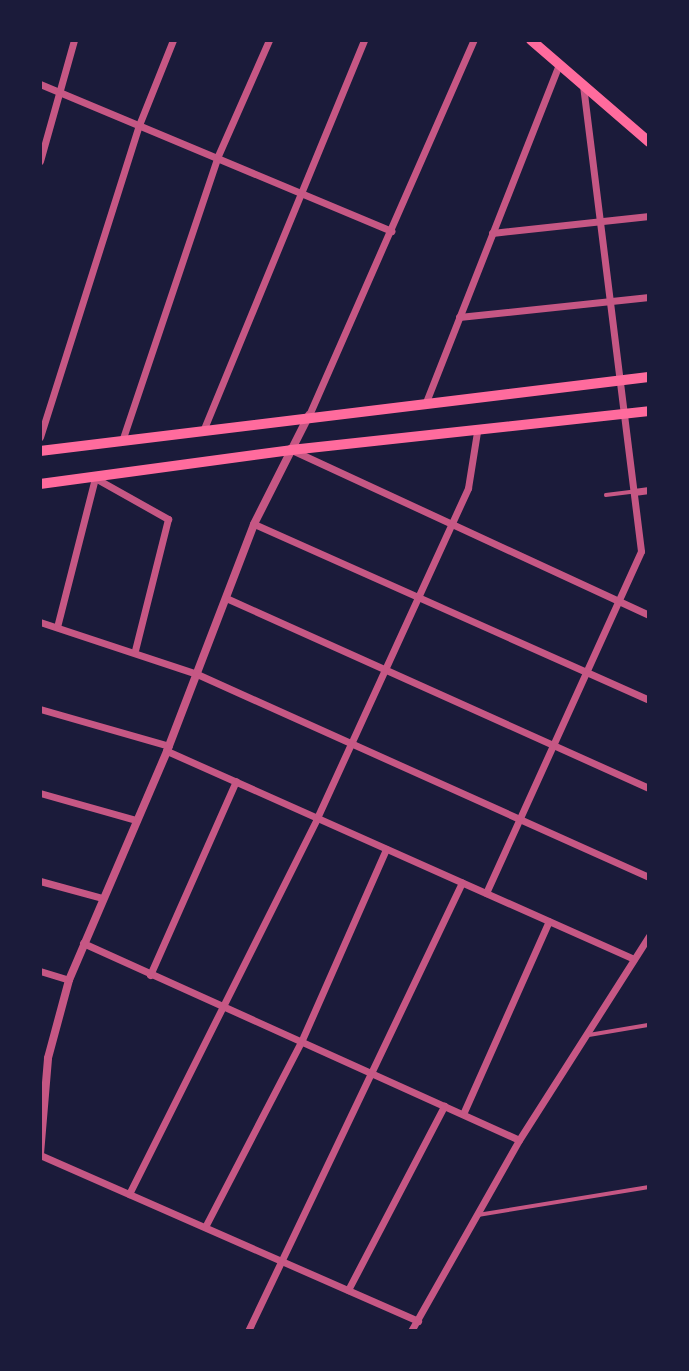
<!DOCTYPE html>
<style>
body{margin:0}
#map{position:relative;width:689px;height:1371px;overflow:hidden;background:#1b1b3a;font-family:"IBM Plex Serif",serif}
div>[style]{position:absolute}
.service>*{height:3.5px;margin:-1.75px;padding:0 1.75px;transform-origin:1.75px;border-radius:1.75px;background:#c65784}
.minor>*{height:7px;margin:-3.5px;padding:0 3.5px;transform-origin:3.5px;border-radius:3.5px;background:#c65784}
.tertiary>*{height:8px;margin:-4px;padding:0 4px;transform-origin:4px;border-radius:4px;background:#c65784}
.secondary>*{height:10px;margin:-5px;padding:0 5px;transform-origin:5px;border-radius:5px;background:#ff6b9d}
.primary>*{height:10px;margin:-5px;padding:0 5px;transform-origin:5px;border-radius:5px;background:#ff6b9d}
span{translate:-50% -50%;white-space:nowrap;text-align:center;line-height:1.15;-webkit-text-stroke:6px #1b1b3a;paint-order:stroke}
.frame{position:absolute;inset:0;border:42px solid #1b1b3a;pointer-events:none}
</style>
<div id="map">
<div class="service">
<i style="left:606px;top:495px;width:26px;rotate:-7deg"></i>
<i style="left:589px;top:1035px;width:61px;rotate:-9.5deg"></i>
<i style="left:478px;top:1215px;width:173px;rotate:-9.3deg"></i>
</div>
<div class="minor">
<i style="left:40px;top:84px;width:381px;rotate:22.7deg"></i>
<i style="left:40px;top:161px;width:126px;rotate:-74.3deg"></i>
<i style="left:492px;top:233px;width:158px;rotate:-6.2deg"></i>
<i style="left:459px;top:317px;width:191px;rotate:-6deg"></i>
<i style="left:426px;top:402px;width:363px;rotate:-68.5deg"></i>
<i style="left:309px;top:415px;width:410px;rotate:-66.3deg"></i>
<i style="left:203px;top:431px;width:423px;rotate:-67.6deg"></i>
<i style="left:40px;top:437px;width:327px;rotate:-72.4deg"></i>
<i style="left:139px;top:125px;width:92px;rotate:-68.2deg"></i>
<i style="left:122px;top:441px;width:299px;rotate:-71.4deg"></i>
<i style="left:217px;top:158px;width:129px;rotate:-66.2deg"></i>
<i style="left:294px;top:451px;width:391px;rotate:24.8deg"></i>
<i style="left:634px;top:492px;width:15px;rotate:-8deg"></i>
<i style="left:254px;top:524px;width:432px;rotate:24deg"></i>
<i style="left:226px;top:598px;width:464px;rotate:24.2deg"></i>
<i style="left:40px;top:622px;width:165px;rotate:18.3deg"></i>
<i style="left:197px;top:674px;width:495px;rotate:24.2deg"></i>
<i style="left:57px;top:627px;width:154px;rotate:-75.7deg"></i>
<i style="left:95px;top:478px;width:84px;rotate:29.3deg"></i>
<i style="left:168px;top:519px;width:135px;rotate:104.1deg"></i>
<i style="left:40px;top:709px;width:134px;rotate:16deg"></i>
<i style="left:167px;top:751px;width:511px;rotate:24.01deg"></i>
<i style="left:40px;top:793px;width:100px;rotate:15.7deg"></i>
<i style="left:40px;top:881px;width:64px;rotate:15.3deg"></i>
<i style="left:486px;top:893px;width:375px;rotate:-65.6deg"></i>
<i style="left:641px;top:551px;width:469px;rotate:-97.1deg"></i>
<i style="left:83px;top:943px;width:478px;rotate:24.3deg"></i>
<i style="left:40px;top:971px;width:30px;rotate:17deg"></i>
<i style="left:150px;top:975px;width:212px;rotate:-66.1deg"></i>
<i style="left:463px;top:1114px;width:211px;rotate:-66deg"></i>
<i style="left:40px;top:1155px;width:413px;rotate:23.7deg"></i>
<i style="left:129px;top:1194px;width:420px;rotate:-63.4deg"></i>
<i style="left:317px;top:818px;width:363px;rotate:-65.4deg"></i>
<i style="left:468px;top:488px;width:57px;rotate:-80.9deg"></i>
<i style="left:205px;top:1227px;width:208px;rotate:-62.6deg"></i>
<i style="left:301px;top:1042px;width:211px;rotate:-66.2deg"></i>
<i style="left:348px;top:1290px;width:208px;rotate:-62.4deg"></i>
<i style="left:248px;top:1331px;width:497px;rotate:-64.5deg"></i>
<i style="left:411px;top:1331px;width:219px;rotate:-60.5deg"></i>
<i style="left:519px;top:1140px;width:242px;rotate:-57.5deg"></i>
</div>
<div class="tertiary">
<i style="left:40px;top:1154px;width:96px;rotate:-85.2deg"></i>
<i style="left:48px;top:1058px;width:81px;rotate:-74.9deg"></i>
<i style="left:69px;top:980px;width:249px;rotate:-66.8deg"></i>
<i style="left:167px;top:751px;width:243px;rotate:-69deg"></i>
<i style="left:254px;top:524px;width:122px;rotate:-63.2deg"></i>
</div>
<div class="secondary">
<i style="left:531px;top:40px;width:156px;rotate:40.8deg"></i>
</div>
<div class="primary">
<i style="left:40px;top:451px;width:613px;rotate:-6.93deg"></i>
<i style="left:40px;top:484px;width:253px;rotate:-7.7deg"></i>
<i style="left:291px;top:450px;width:360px;rotate:-6.2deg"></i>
</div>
<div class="frame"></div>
</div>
